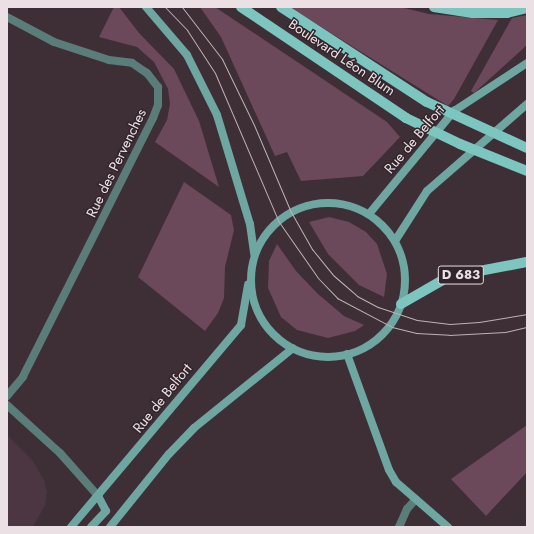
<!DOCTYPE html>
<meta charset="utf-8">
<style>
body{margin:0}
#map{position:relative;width:534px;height:534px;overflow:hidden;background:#3e2f36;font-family:Jost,sans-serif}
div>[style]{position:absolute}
.built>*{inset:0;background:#4b3641}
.green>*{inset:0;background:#6b485a}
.street>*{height:8px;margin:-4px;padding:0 4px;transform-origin:4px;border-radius:4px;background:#5b7d7a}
.secondary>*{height:8px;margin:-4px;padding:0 4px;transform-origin:4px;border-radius:4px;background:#6ea6a1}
.secondary>.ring{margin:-4px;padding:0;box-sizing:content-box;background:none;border:8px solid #6ea6a1;border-radius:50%}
.primary>*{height:10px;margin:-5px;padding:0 5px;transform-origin:5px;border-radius:5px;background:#7cc6bf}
.tram>*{height:1px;margin:-0.5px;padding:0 0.5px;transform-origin:0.5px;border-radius:0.5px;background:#bdb2b6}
span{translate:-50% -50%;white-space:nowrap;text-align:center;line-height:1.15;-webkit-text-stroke:3px #33252c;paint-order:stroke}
.shield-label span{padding:1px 3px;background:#33252c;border:1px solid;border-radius:3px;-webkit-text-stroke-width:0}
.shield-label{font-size:13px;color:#ebe1e5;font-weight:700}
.street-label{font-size:14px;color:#ebe1e5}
.frame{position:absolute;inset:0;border:8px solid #ebe1e5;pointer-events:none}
</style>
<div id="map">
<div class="built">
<i style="clip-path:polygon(7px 435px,33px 461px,44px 480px,47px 492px,45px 505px,33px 527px,7px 527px)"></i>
</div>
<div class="green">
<i style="clip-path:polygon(114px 7px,119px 7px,139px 33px,174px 69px,199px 121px,219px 187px,155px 142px,167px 120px,170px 104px,168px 89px,154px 62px,137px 47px,99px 37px)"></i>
<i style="clip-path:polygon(200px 7px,215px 7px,387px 122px,400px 137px,363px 176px,301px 181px,287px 152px,275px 156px,221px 37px)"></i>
<i style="clip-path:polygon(289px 7px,400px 7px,429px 14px,498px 20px,454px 99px,448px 106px)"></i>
<i style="clip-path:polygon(527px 15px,527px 45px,474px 93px,471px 91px,512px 18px)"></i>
<i style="clip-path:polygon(184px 182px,231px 215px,234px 230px,225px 267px,224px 298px,218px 313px,205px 331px,138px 277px)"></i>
<i style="clip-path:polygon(329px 217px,349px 222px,366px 232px,377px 244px,387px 274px,384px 297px,359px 285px,328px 254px,309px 222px)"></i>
<i style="clip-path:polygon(277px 244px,296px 271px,318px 294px,344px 316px,364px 325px,355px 331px,328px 338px,297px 330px,281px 317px,268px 288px,269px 261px)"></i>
<i style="clip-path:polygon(527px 425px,527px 472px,486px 516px,451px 479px)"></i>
</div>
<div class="street">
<i style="left:7px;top:17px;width:53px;rotate:28deg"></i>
<i style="left:54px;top:42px;width:58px;rotate:18.1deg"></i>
<i style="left:109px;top:60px;width:23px;rotate:7deg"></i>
<i style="left:132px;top:63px;width:18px;rotate:34deg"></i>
<i style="left:147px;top:73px;width:18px;rotate:52deg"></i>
<i style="left:158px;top:87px;width:18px;rotate:90deg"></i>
<i style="left:158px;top:105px;width:14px;rotate:111deg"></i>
<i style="left:153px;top:118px;width:290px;rotate:116.7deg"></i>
<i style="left:23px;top:377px;width:25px;rotate:130deg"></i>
<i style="left:7px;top:405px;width:72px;rotate:42.2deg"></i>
<i style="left:60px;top:453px;width:57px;rotate:48.5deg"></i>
<i style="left:399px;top:527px;width:20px;rotate:-66deg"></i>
<i style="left:407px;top:509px;width:13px;rotate:-48deg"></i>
</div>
<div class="secondary">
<i style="left:146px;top:7px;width:63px;rotate:49.5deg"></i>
<i style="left:187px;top:55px;width:67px;rotate:63.4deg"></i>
<i style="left:217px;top:115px;width:114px;rotate:73.2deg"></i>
<i style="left:250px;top:224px;width:30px;rotate:82deg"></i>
<i class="ring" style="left:251px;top:203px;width:146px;height:146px"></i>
<i style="left:369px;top:214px;width:134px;rotate:-50.5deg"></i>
<i style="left:454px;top:111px;width:87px;rotate:-33.3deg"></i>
<i style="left:395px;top:241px;width:59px;rotate:-57.4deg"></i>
<i style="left:427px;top:191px;width:133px;rotate:-41deg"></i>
<i style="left:347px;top:354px;width:123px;rotate:70.1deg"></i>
<i style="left:389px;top:470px;width:14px;rotate:60deg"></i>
<i style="left:396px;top:482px;width:69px;rotate:40.9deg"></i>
<i style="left:71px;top:527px;width:264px;rotate:-49.9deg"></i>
<i style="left:241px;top:325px;width:41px;rotate:-80.1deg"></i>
<i style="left:91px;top:527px;width:22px;rotate:-47deg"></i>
<i style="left:106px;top:511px;width:17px;rotate:-118deg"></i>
<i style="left:110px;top:527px;width:94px;rotate:-51.1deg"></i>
<i style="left:169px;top:454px;width:36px;rotate:-46deg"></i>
<i style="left:194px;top:428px;width:127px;rotate:-38.9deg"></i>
</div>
<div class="primary">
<i style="left:241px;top:7px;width:199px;rotate:33.9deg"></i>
<i style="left:406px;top:118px;width:60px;rotate:25.7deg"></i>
<i style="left:460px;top:144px;width:72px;rotate:21.9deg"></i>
<i style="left:281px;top:7px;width:174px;rotate:33.1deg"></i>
<i style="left:427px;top:102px;width:110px;rotate:24.7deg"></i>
<i style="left:434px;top:7px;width:39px;rotate:9deg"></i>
<i style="left:473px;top:13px;width:34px"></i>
<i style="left:507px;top:13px;width:21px;rotate:-14deg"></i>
<i style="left:401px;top:304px;width:54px;rotate:-29.9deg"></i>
<i style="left:448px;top:277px;width:80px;rotate:-10.8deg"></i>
</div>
<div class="tram">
<i style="left:165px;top:7px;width:32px;rotate:46deg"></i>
<i style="left:187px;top:30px;width:51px;rotate:56.9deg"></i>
<i style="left:215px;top:73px;width:162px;rotate:66.8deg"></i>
<i style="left:279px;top:222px;width:68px;rotate:55.1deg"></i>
<i style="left:318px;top:278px;width:28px;rotate:46deg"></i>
<i style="left:337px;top:298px;width:62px;rotate:27.8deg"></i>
<i style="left:392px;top:327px;width:25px;rotate:14deg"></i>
<i style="left:416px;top:333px;width:33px;rotate:3deg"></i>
<i style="left:449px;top:335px;width:56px;rotate:-3.1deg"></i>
<i style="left:505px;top:332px;width:23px;rotate:-13deg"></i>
<i style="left:182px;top:7px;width:66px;rotate:52.4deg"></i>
<i style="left:222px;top:59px;width:73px;rotate:64.1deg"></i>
<i style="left:254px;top:125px;width:95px;rotate:67deg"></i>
<i style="left:291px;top:212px;width:43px;rotate:60.4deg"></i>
<i style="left:312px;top:249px;width:33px;rotate:51deg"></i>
<i style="left:333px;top:275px;width:32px;rotate:41deg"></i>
<i style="left:357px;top:296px;width:24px;rotate:28deg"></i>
<i style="left:378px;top:307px;width:41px;rotate:18.4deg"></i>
<i style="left:417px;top:320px;width:33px;rotate:7deg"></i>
<i style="left:450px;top:324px;width:29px;rotate:-4deg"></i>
<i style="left:479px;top:322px;width:49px;rotate:-9.5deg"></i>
</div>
<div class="shield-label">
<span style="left:461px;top:275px">D 683</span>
</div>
<div class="street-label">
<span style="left:342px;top:57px;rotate:34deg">Boulevard Léon Blum</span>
<span style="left:414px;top:139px;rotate:-50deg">Rue de Belfort</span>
<span style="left:116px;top:163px;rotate:-64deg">Rue des Pervenches</span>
<span style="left:162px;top:398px;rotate:-51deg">Rue de Belfort</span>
</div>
<div class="frame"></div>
</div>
